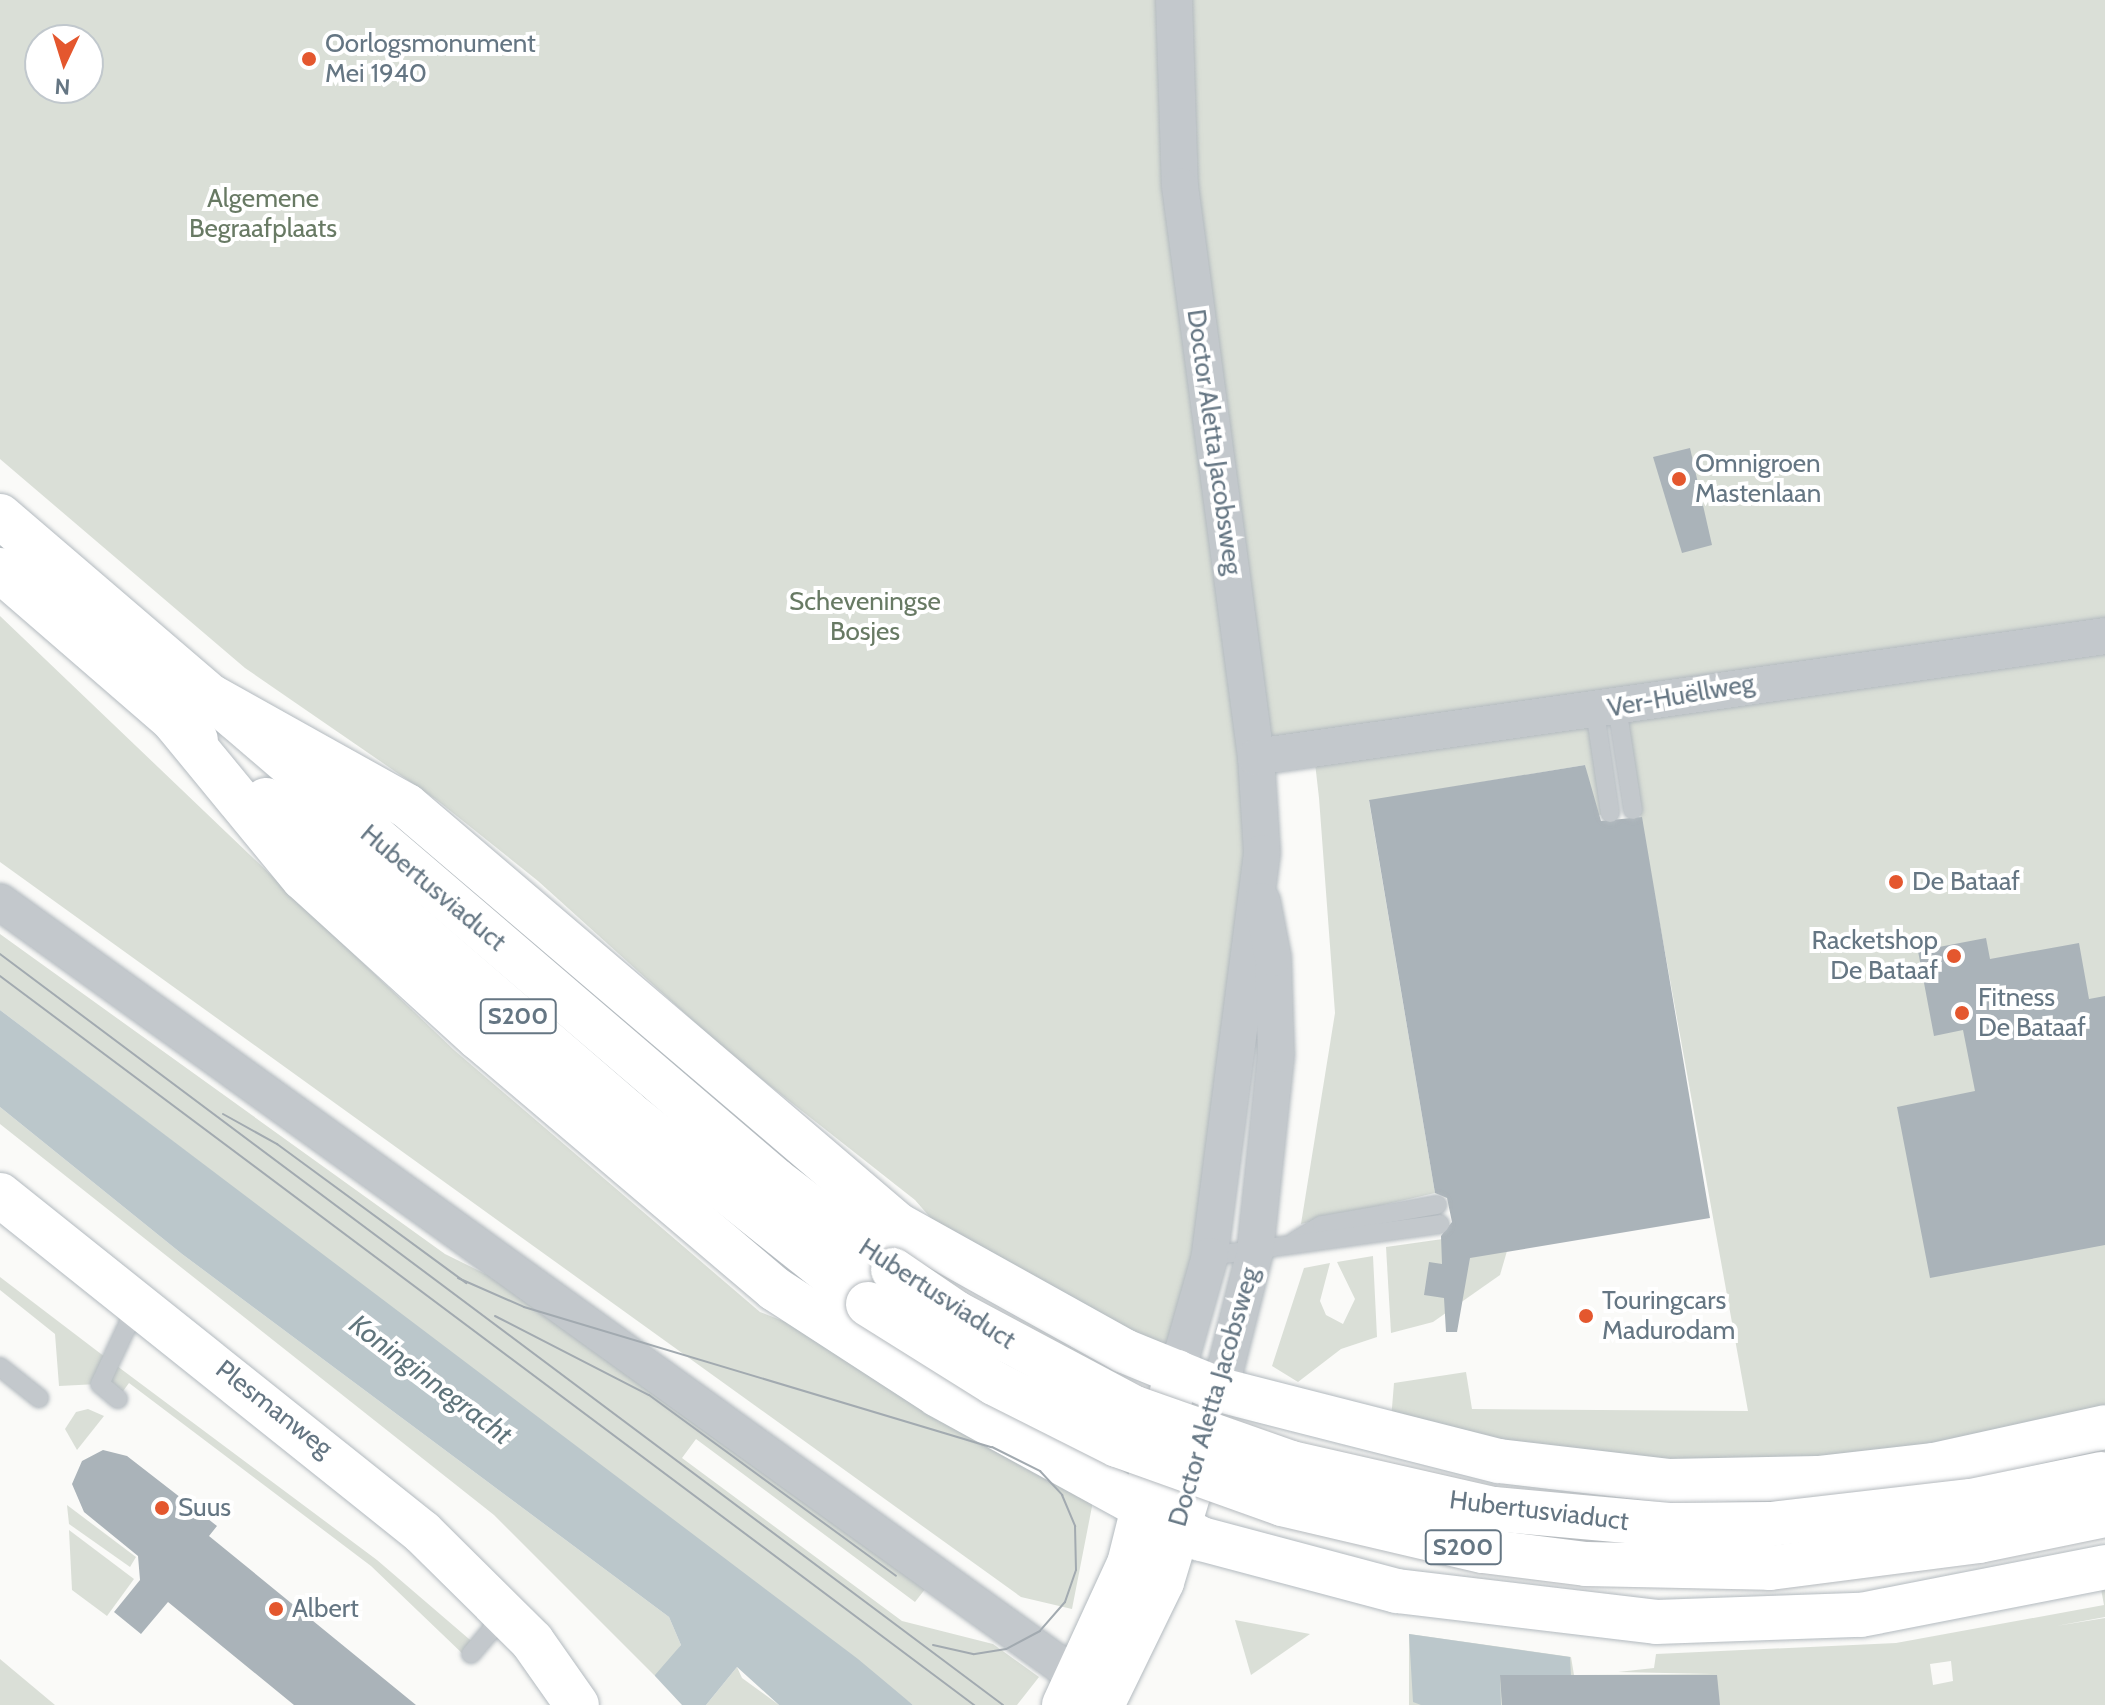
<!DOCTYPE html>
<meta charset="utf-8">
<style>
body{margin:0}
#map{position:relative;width:2105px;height:1705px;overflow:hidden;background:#fafaf8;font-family:Cabin,sans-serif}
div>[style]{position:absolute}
.green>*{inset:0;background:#dadfd7}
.water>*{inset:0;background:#bbc7cb}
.pier>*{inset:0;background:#fafaf8}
.building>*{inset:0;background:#aab3b9}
.roads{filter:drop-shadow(0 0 2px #b3babf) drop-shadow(0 0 2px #b3babf)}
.service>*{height:18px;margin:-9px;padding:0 9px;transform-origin:9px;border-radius:9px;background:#c3c8cc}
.minor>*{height:36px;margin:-18px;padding:0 18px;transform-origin:18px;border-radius:18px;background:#c3c8cc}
.secondary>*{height:44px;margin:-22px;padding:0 22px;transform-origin:22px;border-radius:22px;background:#fff}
.primary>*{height:44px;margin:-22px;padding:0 22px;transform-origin:22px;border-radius:22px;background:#fff}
.tram>*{height:2px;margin:-1px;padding:0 1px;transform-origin:1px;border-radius:1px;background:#a2aab0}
.bridges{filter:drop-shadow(0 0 2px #b5babe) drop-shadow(0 0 2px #b5babe)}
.primary-bridge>*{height:44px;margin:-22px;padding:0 22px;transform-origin:22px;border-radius:22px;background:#fff}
.dots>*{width:22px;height:22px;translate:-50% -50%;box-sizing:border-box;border:4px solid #fff;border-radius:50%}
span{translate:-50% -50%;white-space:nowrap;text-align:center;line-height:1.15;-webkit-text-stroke:8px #fff;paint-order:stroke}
.shield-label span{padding:2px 6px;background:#fff;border:2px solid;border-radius:6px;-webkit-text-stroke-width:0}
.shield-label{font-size:24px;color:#657683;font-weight:700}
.poi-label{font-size:26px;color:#657683}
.left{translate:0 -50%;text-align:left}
.right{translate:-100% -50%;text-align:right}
.park-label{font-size:26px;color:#687a64}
.street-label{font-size:26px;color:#657683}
.water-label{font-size:28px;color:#60757c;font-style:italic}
.north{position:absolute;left:24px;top:24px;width:80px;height:80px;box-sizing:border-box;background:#fff;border:2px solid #c1c8cd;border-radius:50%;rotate:184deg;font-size:22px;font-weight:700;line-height:32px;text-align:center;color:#657683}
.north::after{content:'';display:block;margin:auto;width:28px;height:36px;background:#e4572e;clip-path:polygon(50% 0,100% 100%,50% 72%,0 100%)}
</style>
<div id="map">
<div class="green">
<i style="clip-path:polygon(evenodd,0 0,2105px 0,2105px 1414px,1817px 1467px,1600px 1458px,1391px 1420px,1394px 1383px,1466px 1372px,1472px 1409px,1748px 1411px,1621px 709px,1596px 711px,1610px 813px,1594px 816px,1585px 765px,1369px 801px,1435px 1193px,1301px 1224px,1335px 1013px,1319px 798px,1314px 754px,1257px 757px,1180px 1364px,984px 1279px,915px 1200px,731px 1055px,538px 881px,438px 801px,245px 668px,0 459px,0 0,40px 40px,88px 40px,88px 88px,40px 88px,40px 40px)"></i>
<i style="clip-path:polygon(0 616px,454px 1050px,760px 1312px,878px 1358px,1096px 1486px,1072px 1609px,1021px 1597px,0 862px)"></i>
<i style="clip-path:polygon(0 934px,445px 1254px,528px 1295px,929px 1584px,915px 1602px,696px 1439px,682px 1458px,902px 1621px,993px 1644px,1039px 1677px,1017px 1705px,913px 1705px,0 1010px)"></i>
<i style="clip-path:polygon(0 1107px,182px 1254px,669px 1617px,681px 1645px,657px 1678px,494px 1515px,0 1124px)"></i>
<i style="clip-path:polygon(1471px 1235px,1507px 1251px,1500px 1275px,1433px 1322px,1391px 1333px,1386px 1247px)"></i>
<i style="clip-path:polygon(1373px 1256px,1377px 1337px,1341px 1349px,1298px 1382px,1272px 1366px,1304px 1268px,1330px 1263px,1320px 1301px,1326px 1315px,1343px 1324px,1355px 1299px,1337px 1262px)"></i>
<i style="clip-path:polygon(0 1277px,105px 1357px,98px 1384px,59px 1386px,55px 1334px,0 1290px)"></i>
<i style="clip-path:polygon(109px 1360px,377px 1560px,476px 1645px,465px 1656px,371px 1566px,129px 1383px,118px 1398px,102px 1384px)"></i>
<i style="clip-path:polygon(88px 1409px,104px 1416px,77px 1450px,65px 1429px,76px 1412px)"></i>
<i style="clip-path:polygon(67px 1505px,136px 1557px,130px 1567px,69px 1524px)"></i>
<i style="clip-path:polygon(69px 1530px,134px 1579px,107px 1616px,72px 1590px)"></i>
<i style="clip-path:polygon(evenodd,2105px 1576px,2105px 1617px,2056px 1626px,2105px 1618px,2105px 1705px,1409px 1705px,1409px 1634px,1571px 1657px,1574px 1675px,1712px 1674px,1618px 1672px,1654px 1668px,1656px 1654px,1896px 1643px,2104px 1605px,2099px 1578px,2105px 1576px,1951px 1661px,1953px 1681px,1933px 1685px,1930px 1664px,1951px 1661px)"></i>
<i style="clip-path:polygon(1235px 1620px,1310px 1634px,1251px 1675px)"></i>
<i style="clip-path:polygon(0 1659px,55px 1705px,0 1705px)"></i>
<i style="clip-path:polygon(737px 1667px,742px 1678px,779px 1705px,706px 1705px)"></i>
</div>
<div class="water">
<i style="clip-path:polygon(0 1010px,858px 1659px,913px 1705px,779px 1705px,737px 1667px,706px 1705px,629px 1705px,681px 1645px,669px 1617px,182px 1254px,0 1107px)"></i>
<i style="clip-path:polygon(1409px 1634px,1570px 1657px,1571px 1676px,1500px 1675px,1501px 1705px,1421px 1705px,1413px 1702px)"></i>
</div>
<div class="pier">
<i style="clip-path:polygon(654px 1675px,682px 1705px,625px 1705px,626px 1702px)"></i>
</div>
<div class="building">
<i style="clip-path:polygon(1690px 448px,1712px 545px,1682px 553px,1653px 457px)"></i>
<i style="clip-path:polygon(1585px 765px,1601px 821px,1642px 817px,1710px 1218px,1470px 1258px,1457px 1332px,1446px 1332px,1444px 1298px,1424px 1295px,1429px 1262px,1442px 1264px,1441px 1236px,1452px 1222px,1447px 1198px,1435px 1193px,1369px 800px)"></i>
<i style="clip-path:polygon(1986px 938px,1990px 959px,2079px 943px,2089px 999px,2105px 996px,2105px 1245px,1930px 1278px,1897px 1107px,1975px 1091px,1963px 1030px,1934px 1036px,1918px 951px)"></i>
<i style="clip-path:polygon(103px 1450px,127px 1456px,203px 1515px,217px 1526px,209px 1536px,416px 1705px,294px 1705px,168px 1602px,141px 1634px,114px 1612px,140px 1580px,138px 1556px,84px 1512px,72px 1484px,82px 1461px)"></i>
<i style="clip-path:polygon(1500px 1675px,1717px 1675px,1720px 1705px,1502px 1705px)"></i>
</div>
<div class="roads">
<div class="service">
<i style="left:1617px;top:707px;width:104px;rotate:81.2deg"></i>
<i style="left:1595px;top:711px;width:103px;rotate:81.6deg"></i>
<i style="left:1295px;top:1241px;width:31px;rotate:-31deg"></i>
<i style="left:1322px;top:1225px;width:117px;rotate:-9.9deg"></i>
<i style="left:1210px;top:1256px;width:232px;rotate:-7.9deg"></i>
<i style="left:0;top:1367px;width:50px;rotate:38.5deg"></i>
<i style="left:118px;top:1399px;width:23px;rotate:-140deg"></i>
<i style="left:100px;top:1384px;width:89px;rotate:-64.9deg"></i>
<i style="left:471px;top:1654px;width:52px;rotate:-49.6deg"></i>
</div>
<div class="minor">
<i style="left:1174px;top:0;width:186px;rotate:88.2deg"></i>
<i style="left:1180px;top:186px;width:576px;rotate:82.42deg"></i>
<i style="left:1256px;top:757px;width:96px;rotate:86.4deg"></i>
<i style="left:1262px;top:853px;width:406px;rotate:97.4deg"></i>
<i style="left:1210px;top:1256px;width:121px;rotate:105.9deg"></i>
<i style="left:1256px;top:757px;width:858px;rotate:-8.11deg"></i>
<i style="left:0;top:902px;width:1354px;rotate:35.74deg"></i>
<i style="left:1220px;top:1390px;width:142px;rotate:-75.8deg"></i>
<i style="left:1255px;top:1252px;width:199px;rotate:-83.9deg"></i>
<i style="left:1276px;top:1054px;width:96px;rotate:-91.8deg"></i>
<i style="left:1273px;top:958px;width:58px;rotate:-100.9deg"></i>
</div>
<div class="secondary">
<i style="left:0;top:1195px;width:540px;rotate:38.61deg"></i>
<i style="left:422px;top:1532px;width:155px;rotate:44.7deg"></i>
<i style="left:532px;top:1641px;width:78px;rotate:54.9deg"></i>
<i style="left:1064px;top:1705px;width:155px;rotate:-65.3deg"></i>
<i style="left:1129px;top:1564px;width:198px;rotate:-76deg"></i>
<i style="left:1102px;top:1705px;width:137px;rotate:-64deg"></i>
<i style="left:1162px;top:1582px;width:152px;rotate:-73.2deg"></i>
</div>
<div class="primary">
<i style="left:0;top:516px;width:1021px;rotate:40.59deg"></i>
<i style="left:775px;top:1180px;width:148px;rotate:37.3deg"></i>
<i style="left:0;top:570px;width:259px;rotate:40.9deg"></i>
<i style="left:212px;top:697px;width:223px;rotate:29.2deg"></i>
<i style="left:407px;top:806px;width:645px;rotate:40.48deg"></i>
<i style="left:898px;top:1225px;width:259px;rotate:29.1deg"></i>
<i style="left:1124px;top:1351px;width:104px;rotate:22.1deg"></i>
<i style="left:1220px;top:1390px;width:288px;rotate:14.3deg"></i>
<i style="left:1499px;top:1461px;width:170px;rotate:6.7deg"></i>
<i style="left:1668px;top:1481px;width:150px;rotate:-1.1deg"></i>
<i style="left:1818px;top:1478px;width:117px;rotate:-6.4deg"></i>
<i style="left:1934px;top:1465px;width:175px;rotate:-12.5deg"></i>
<i style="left:173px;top:720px;width:205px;rotate:50.6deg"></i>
<i style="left:303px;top:878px;width:238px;rotate:42.3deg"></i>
<i style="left:479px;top:1038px;width:388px;rotate:40.3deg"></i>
<i style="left:775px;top:1289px;width:194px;rotate:33deg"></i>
<i style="left:938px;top:1395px;width:300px;rotate:28.7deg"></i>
<i style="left:1201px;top:1539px;width:203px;rotate:14.9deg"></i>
<i style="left:1397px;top:1591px;width:261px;rotate:6.8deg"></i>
<i style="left:1656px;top:1622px;width:205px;rotate:-2deg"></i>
<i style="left:1861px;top:1615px;width:249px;rotate:-11.1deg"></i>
<i style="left:266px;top:800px;width:477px;rotate:40.8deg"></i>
<i style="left:627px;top:1112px;width:308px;rotate:38.5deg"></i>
</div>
</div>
<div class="tram">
<i style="left:0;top:954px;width:1253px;rotate:36.82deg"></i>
<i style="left:0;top:976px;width:1217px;rotate:36.81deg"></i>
<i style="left:223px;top:1114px;width:62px;rotate:29.1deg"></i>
<i style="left:277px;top:1144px;width:235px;rotate:36.3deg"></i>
<i style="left:458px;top:1278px;width:72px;rotate:23.7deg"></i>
<i style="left:524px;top:1307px;width:488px;rotate:16.7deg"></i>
<i style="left:992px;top:1447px;width:54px;rotate:26.6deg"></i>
<i style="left:1040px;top:1471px;width:33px;rotate:47deg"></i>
<i style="left:1062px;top:1495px;width:34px;rotate:67deg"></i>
<i style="left:1075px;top:1526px;width:44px;rotate:88.7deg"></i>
<i style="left:1076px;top:1570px;width:34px;rotate:109deg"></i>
<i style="left:1065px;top:1602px;width:38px;rotate:131deg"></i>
<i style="left:1040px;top:1631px;width:38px;rotate:152deg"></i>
<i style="left:1006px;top:1649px;width:33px;rotate:171deg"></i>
<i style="left:973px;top:1654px;width:41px;rotate:-167.3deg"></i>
<i style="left:495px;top:1316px;width:173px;rotate:27.2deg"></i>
<i style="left:649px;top:1395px;width:306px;rotate:36.2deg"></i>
</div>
<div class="bridges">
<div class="primary-bridge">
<i style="left:893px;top:1270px;width:76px;rotate:34.3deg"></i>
<i style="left:956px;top:1313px;width:203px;rotate:28deg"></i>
<i style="left:1135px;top:1408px;width:165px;rotate:19.4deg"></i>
<i style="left:1291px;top:1463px;width:208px;rotate:12.8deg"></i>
<i style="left:1494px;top:1509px;width:178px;rotate:5.2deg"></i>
<i style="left:1671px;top:1525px;width:100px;rotate:-0.6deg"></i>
<i style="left:1771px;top:1524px;width:201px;rotate:-6.6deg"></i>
<i style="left:1971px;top:1501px;width:133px;rotate:-11.7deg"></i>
<i style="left:868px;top:1304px;width:149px;rotate:32.1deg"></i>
<i style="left:994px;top:1383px;width:138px;rotate:26.8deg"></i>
<i style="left:1117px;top:1445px;width:175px;rotate:19.7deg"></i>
<i style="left:1282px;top:1504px;width:206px;rotate:13.2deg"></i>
<i style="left:1483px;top:1551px;width:104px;rotate:7.2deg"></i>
<i style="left:1586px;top:1564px;width:184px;rotate:1.2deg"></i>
<i style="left:1770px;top:1568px;width:211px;rotate:-7.4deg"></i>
<i style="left:1979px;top:1541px;width:129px;rotate:-11.7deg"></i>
</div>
</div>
<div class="dots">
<i style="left:309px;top:59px;background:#e4572e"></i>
<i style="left:1679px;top:479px;background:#e4572e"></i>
<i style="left:1896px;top:882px;background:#e4572e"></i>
<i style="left:1954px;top:956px;background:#e4572e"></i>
<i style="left:1962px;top:1013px;background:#e4572e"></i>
<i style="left:1586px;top:1316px;background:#e4572e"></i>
<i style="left:162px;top:1508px;background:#e4572e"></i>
<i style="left:276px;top:1609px;background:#e4572e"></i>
</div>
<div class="shield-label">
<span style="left:518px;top:1016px">S200</span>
<span style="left:1463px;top:1547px">S200</span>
</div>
<div class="poi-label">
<span class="left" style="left:325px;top:59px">Oorlogsmonument<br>Mei 1940</span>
<span class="left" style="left:1695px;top:479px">Omnigroen<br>Mastenlaan</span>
<span class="left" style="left:1912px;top:882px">De Bataaf</span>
<span class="right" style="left:1938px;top:956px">Racketshop<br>De Bataaf</span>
<span class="left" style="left:1978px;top:1013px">Fitness<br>De Bataaf</span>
<span class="left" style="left:1602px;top:1316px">Touringcars<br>Madurodam</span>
<span class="left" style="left:178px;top:1508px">Suus</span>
<span class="left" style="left:292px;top:1609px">Albert</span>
</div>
<div class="park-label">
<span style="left:263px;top:214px">Algemene<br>Begraafplaats</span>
<span style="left:865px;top:617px">Scheveningse<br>Bosjes</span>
</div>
<div class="street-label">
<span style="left:1214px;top:442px;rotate:82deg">Doctor Aletta Jacobsweg</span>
<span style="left:1681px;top:696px;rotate:-10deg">Ver-Huëllweg</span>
<span style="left:433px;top:888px;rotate:40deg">Hubertusviaduct</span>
<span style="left:937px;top:1294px;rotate:33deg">Hubertusviaduct</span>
<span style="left:1214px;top:1397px;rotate:-74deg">Doctor Aletta Jacobsweg</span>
<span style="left:274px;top:1409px;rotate:38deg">Plesmanweg</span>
<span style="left:1539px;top:1511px;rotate:7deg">Hubertusviaduct</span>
</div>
<div class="water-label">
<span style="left:431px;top:1379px;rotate:37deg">Koninginnegracht</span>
</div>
<div class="north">N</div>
</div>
